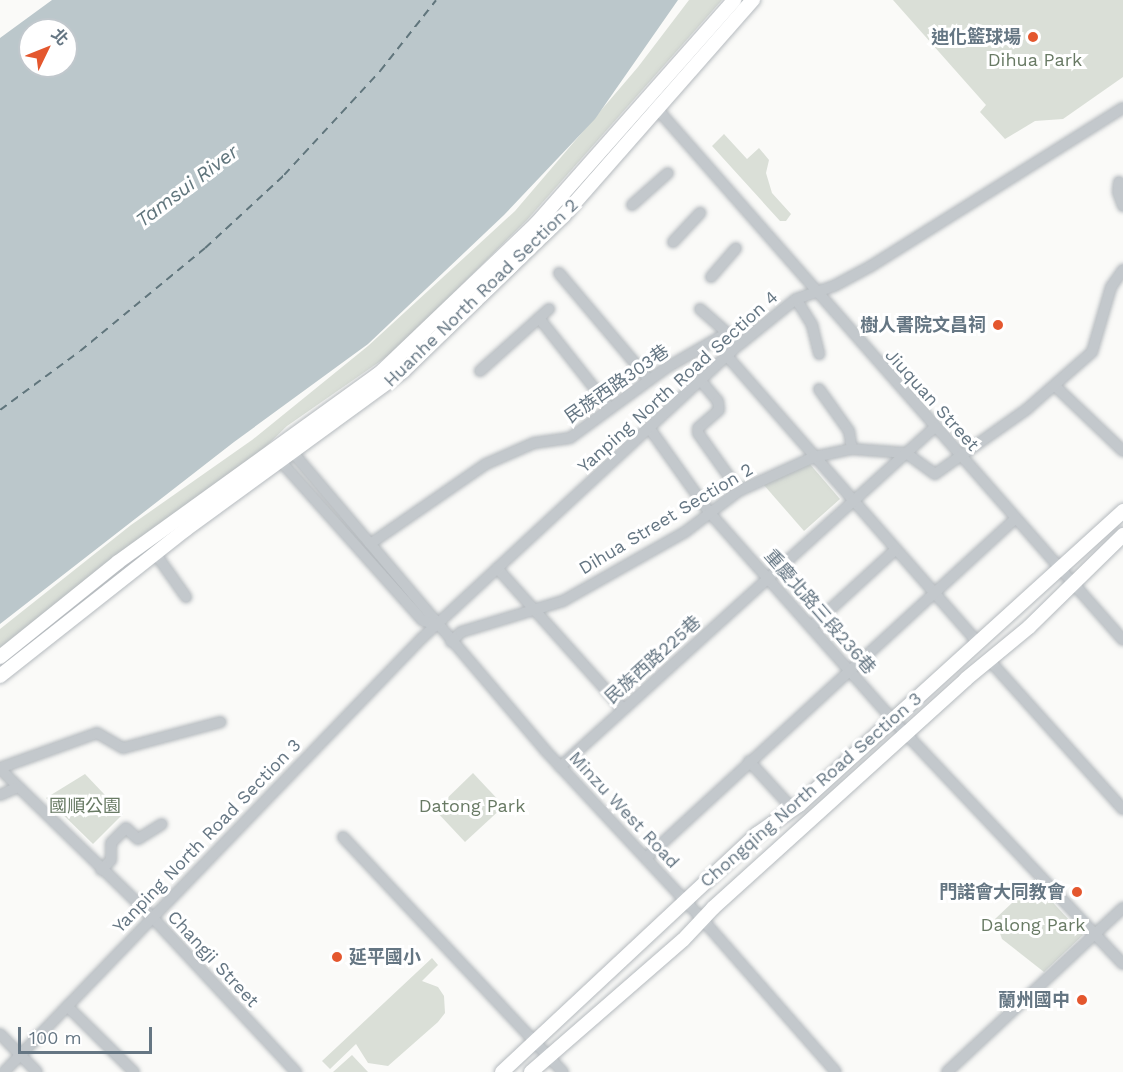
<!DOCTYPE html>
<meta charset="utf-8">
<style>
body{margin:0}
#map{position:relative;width:1123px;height:1072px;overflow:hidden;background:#fafaf8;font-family:"Work Sans","Noto Sans TC",sans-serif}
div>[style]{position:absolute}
.green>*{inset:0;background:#dadfd7}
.water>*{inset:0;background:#bbc7cb}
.ferry>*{height:1.5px;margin-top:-0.75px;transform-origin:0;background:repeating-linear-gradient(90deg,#60757c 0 8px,transparent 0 14px)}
.roads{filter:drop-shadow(0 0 2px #b5babe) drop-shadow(0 0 2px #b5babe)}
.minor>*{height:10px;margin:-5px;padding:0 5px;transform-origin:5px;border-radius:5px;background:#c3c8cc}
.major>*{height:14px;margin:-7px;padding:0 7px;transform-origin:7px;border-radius:7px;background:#fff}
.dots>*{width:16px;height:16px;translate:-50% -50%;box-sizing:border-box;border:3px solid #fff;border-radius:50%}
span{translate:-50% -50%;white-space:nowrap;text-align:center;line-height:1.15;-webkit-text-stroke:6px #fff;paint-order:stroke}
.poi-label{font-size:18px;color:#657683;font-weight:700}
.right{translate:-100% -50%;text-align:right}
.left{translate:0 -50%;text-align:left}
.park-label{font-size:18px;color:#687a64}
.street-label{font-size:18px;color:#657683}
.water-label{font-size:20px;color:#60757c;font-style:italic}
.north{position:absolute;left:18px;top:18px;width:60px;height:60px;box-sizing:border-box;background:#fff;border:2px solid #c1c8cd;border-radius:50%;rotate:47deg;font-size:16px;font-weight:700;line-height:24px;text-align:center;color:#657683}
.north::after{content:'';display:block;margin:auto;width:21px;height:27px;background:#e4572e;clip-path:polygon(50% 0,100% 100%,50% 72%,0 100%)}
.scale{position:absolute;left:18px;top:1027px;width:134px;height:27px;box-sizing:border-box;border:3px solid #657683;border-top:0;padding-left:8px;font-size:18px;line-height:21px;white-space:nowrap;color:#657683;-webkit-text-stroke:4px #fff;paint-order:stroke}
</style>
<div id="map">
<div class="green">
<i style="clip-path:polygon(689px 0,722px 0,527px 220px,395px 351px,287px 426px,258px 454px,0 651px,0 629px,131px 525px,252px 440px,368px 346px,515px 211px,638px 67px)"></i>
<i style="clip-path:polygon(893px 0,1123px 0,1123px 77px,1063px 119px,1035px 121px,1005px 139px,980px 112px,986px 105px)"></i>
<i style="clip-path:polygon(724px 134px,747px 159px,759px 148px,769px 160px,766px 173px,772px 193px,791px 214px,786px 221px,780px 221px,712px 146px)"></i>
<i style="clip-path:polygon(809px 463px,840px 499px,804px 531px,763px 484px)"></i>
<i style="clip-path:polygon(473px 773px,504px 806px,465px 842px,435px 810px)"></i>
<i style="clip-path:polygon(85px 774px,123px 814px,93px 844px,46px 798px)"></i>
<i style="clip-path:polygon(1034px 882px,1083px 935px,1044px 972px,1002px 939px,995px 919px)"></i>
<i style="clip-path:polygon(432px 958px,438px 965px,422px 981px,438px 987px,444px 996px,445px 1013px,438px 1022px,388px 1066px,368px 1063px,356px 1044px,330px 1069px,322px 1061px)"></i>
<i style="clip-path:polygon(352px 1055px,368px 1072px,333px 1072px)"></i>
</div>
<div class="water">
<i style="clip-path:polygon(evenodd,52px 0,678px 0,595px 119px,504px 215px,368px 344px,234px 442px,0 624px,0 38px,52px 0,30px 30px,66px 30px,66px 66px,30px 66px,30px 30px)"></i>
</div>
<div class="ferry">
<i style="left:0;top:410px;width:99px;rotate:-36.4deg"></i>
<i style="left:80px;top:351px;width:162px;rotate:-39.5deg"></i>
<i style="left:205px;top:248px;width:108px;rotate:-42.7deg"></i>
<i style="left:284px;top:175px;width:142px;rotate:-47.3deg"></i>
<i style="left:380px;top:71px;width:90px;rotate:-51.7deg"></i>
</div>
<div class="roads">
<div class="minor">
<i style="left:652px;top:103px;width:714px;rotate:48.75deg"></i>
<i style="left:1119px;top:182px;width:10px;rotate:96deg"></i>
<i style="left:1118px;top:192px;width:15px;rotate:70deg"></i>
<i style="left:632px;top:205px;width:48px;rotate:-41.6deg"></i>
<i style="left:673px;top:242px;width:40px;rotate:-47deg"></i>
<i style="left:559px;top:273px;width:140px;rotate:49.9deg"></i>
<i style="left:711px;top:277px;width:38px;rotate:-49deg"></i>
<i style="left:796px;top:299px;width:31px;rotate:58deg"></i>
<i style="left:812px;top:325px;width:30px;rotate:76deg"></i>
<i style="left:700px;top:309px;width:53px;rotate:41.2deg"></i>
<i style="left:539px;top:318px;width:115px;rotate:51.7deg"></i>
<i style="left:727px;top:356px;width:380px;rotate:48.8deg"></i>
<i style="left:480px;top:371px;width:93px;rotate:-41.9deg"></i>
<i style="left:701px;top:381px;width:26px;rotate:50deg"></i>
<i style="left:718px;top:401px;width:9px;rotate:84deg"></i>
<i style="left:719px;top:410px;width:28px;rotate:139deg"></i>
<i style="left:698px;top:428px;width:5px;rotate:90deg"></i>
<i style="left:698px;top:433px;width:71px;rotate:54.7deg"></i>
<i style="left:1055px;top:386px;width:94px;rotate:43.7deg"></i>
<i style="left:819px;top:389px;width:52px;rotate:54.5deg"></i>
<i style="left:849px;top:431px;width:18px;rotate:81deg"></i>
<i style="left:650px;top:429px;width:102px;rotate:54.6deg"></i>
<i style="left:709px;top:512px;width:278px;rotate:48.5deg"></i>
<i style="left:893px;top:720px;width:335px;rotate:46.7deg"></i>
<i style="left:289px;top:448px;width:396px;rotate:49.7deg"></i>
<i style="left:545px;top:750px;width:231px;rotate:47.1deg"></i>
<i style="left:702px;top:919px;width:203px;rotate:48.8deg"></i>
<i style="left:276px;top:456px;width:220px;rotate:48.3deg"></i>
<i style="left:422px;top:620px;width:15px;rotate:20deg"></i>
<i style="left:370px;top:544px;width:141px;rotate:-34.6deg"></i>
<i style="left:486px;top:464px;width:52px;rotate:-23.6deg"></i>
<i style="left:534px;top:443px;width:36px;rotate:-8deg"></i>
<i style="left:570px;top:438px;width:119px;rotate:-36.1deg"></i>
<i style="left:666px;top:368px;width:70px;rotate:-29.8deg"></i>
<i style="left:155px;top:553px;width:54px;rotate:54.8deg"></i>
<i style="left:497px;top:568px;width:189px;rotate:48.2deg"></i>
<i style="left:811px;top:627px;width:114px;rotate:-42.5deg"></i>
<i style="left:451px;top:642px;width:14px;rotate:-45deg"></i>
<i style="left:461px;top:632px;width:107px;rotate:-16.9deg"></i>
<i style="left:563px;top:601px;width:140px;rotate:-29.5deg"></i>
<i style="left:685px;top:532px;width:68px;rotate:-37.2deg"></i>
<i style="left:739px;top:491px;width:82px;rotate:-24.4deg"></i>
<i style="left:814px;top:457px;width:39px;rotate:-12deg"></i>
<i style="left:852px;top:449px;width:54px;rotate:4.2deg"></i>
<i style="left:906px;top:453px;width:36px;rotate:36deg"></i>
<i style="left:935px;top:474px;width:113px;rotate:-35.2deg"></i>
<i style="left:1027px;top:409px;width:86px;rotate:-41.2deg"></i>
<i style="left:1092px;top:352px;width:68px;rotate:-73.7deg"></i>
<i style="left:1111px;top:287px;width:21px;rotate:-55deg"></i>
<i style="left:990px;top:661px;width:199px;rotate:48.1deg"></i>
<i style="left:749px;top:761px;width:62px;rotate:47.6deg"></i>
<i style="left:560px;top:767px;width:506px;rotate:-42.2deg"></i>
<i style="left:0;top:768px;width:103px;rotate:-19.8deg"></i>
<i style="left:97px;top:733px;width:30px;rotate:30deg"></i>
<i style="left:123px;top:748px;width:101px;rotate:-14.9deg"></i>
<i style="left:0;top:769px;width:212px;rotate:44.2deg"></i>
<i style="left:152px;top:917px;width:212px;rotate:47.1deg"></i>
<i style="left:0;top:795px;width:17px;rotate:-24deg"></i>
<i style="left:343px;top:837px;width:322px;rotate:46.9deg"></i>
<i style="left:646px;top:858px;width:502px;rotate:-42.58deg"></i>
<i style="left:101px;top:870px;width:14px;rotate:-45deg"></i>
<i style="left:111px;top:860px;width:17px;rotate:-90deg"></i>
<i style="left:111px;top:843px;width:21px;rotate:-45deg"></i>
<i style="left:126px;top:828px;width:16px;rotate:43deg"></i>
<i style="left:138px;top:839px;width:28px;rotate:-32deg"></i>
<i style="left:67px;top:1006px;width:94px;rotate:44.6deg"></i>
<i style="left:0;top:1034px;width:53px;rotate:45.8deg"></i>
<i style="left:4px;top:1072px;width:603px;rotate:-46.08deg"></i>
<i style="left:422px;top:638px;width:433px;rotate:-42.8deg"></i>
<i style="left:740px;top:344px;width:72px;rotate:-38.8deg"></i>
<i style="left:796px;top:299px;width:40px;rotate:-18.9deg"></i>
<i style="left:834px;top:286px;width:42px;rotate:-28.4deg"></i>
<i style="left:871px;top:266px;width:297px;rotate:-32.1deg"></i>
<i style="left:947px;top:1072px;width:241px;rotate:-43deg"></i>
</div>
<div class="major">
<i style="left:0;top:657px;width:151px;rotate:-38.8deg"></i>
<i style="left:118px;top:562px;width:322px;rotate:-35.8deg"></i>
<i style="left:379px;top:374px;width:219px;rotate:-43.7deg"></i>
<i style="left:537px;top:223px;width:298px;rotate:-48.5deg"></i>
<i style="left:0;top:676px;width:236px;rotate:-38.3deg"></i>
<i style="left:185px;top:530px;width:270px;rotate:-36.1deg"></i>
<i style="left:403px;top:371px;width:223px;rotate:-44.1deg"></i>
<i style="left:563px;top:216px;width:288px;rotate:-48.7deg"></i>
<i style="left:502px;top:1072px;width:349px;rotate:-43deg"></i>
<i style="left:757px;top:834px;width:51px;rotate:-34.6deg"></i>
<i style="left:799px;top:805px;width:438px;rotate:-42.2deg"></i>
<i style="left:531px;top:1072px;width:201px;rotate:-41deg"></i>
<i style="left:683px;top:940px;width:44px;rotate:-46.8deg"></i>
<i style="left:713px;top:908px;width:341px;rotate:-42.1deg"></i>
<i style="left:966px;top:679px;width:82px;rotate:-39.5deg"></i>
<i style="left:1029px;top:627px;width:132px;rotate:-44.4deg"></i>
</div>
</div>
<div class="dots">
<i style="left:1033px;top:37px;background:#e4572e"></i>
<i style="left:998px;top:325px;background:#e4572e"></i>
<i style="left:1077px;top:892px;background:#e4572e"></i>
<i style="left:337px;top:957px;background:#e4572e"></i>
<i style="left:1082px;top:1000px;background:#e4572e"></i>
</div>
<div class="poi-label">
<span class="right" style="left:1021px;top:37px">迪化籃球場</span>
<span class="right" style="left:986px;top:325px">樹人書院文昌祠</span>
<span class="right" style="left:1065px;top:892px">門諾會大同教會</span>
<span class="left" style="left:349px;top:957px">延平國小</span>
<span class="right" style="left:1070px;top:1000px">蘭州國中</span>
</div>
<div class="park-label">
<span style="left:1035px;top:60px">Dihua Park</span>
<span style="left:85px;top:806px">國順公園</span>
<span style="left:472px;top:806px">Datong Park</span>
<span style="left:1033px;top:925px">Dalong Park</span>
</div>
<div class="street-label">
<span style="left:481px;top:293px;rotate:-44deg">Huanhe North Road Section 2</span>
<span style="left:678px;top:382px;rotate:-42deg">Yanping North Road Section 4</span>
<span style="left:617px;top:384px;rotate:-35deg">民族西路303巷</span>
<span style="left:932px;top:400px;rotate:48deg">Jiuquan Street</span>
<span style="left:666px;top:519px;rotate:-31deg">Dihua Street Section 2</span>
<span style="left:820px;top:612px;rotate:49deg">重慶北路三段236巷</span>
<span style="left:653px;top:660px;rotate:-42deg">民族西路225巷</span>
<span style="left:811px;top:790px;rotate:-41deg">Chongqing North Road Section 3</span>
<span style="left:624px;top:810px;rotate:47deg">Minzu West Road</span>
<span style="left:207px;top:836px;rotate:-46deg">Yanping North Road Section 3</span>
<span style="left:213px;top:959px;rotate:47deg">Changji Street</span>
</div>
<div class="water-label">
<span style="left:187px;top:186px;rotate:-37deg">Tamsui River</span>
</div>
<div class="north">北</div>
<div class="scale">100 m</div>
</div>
